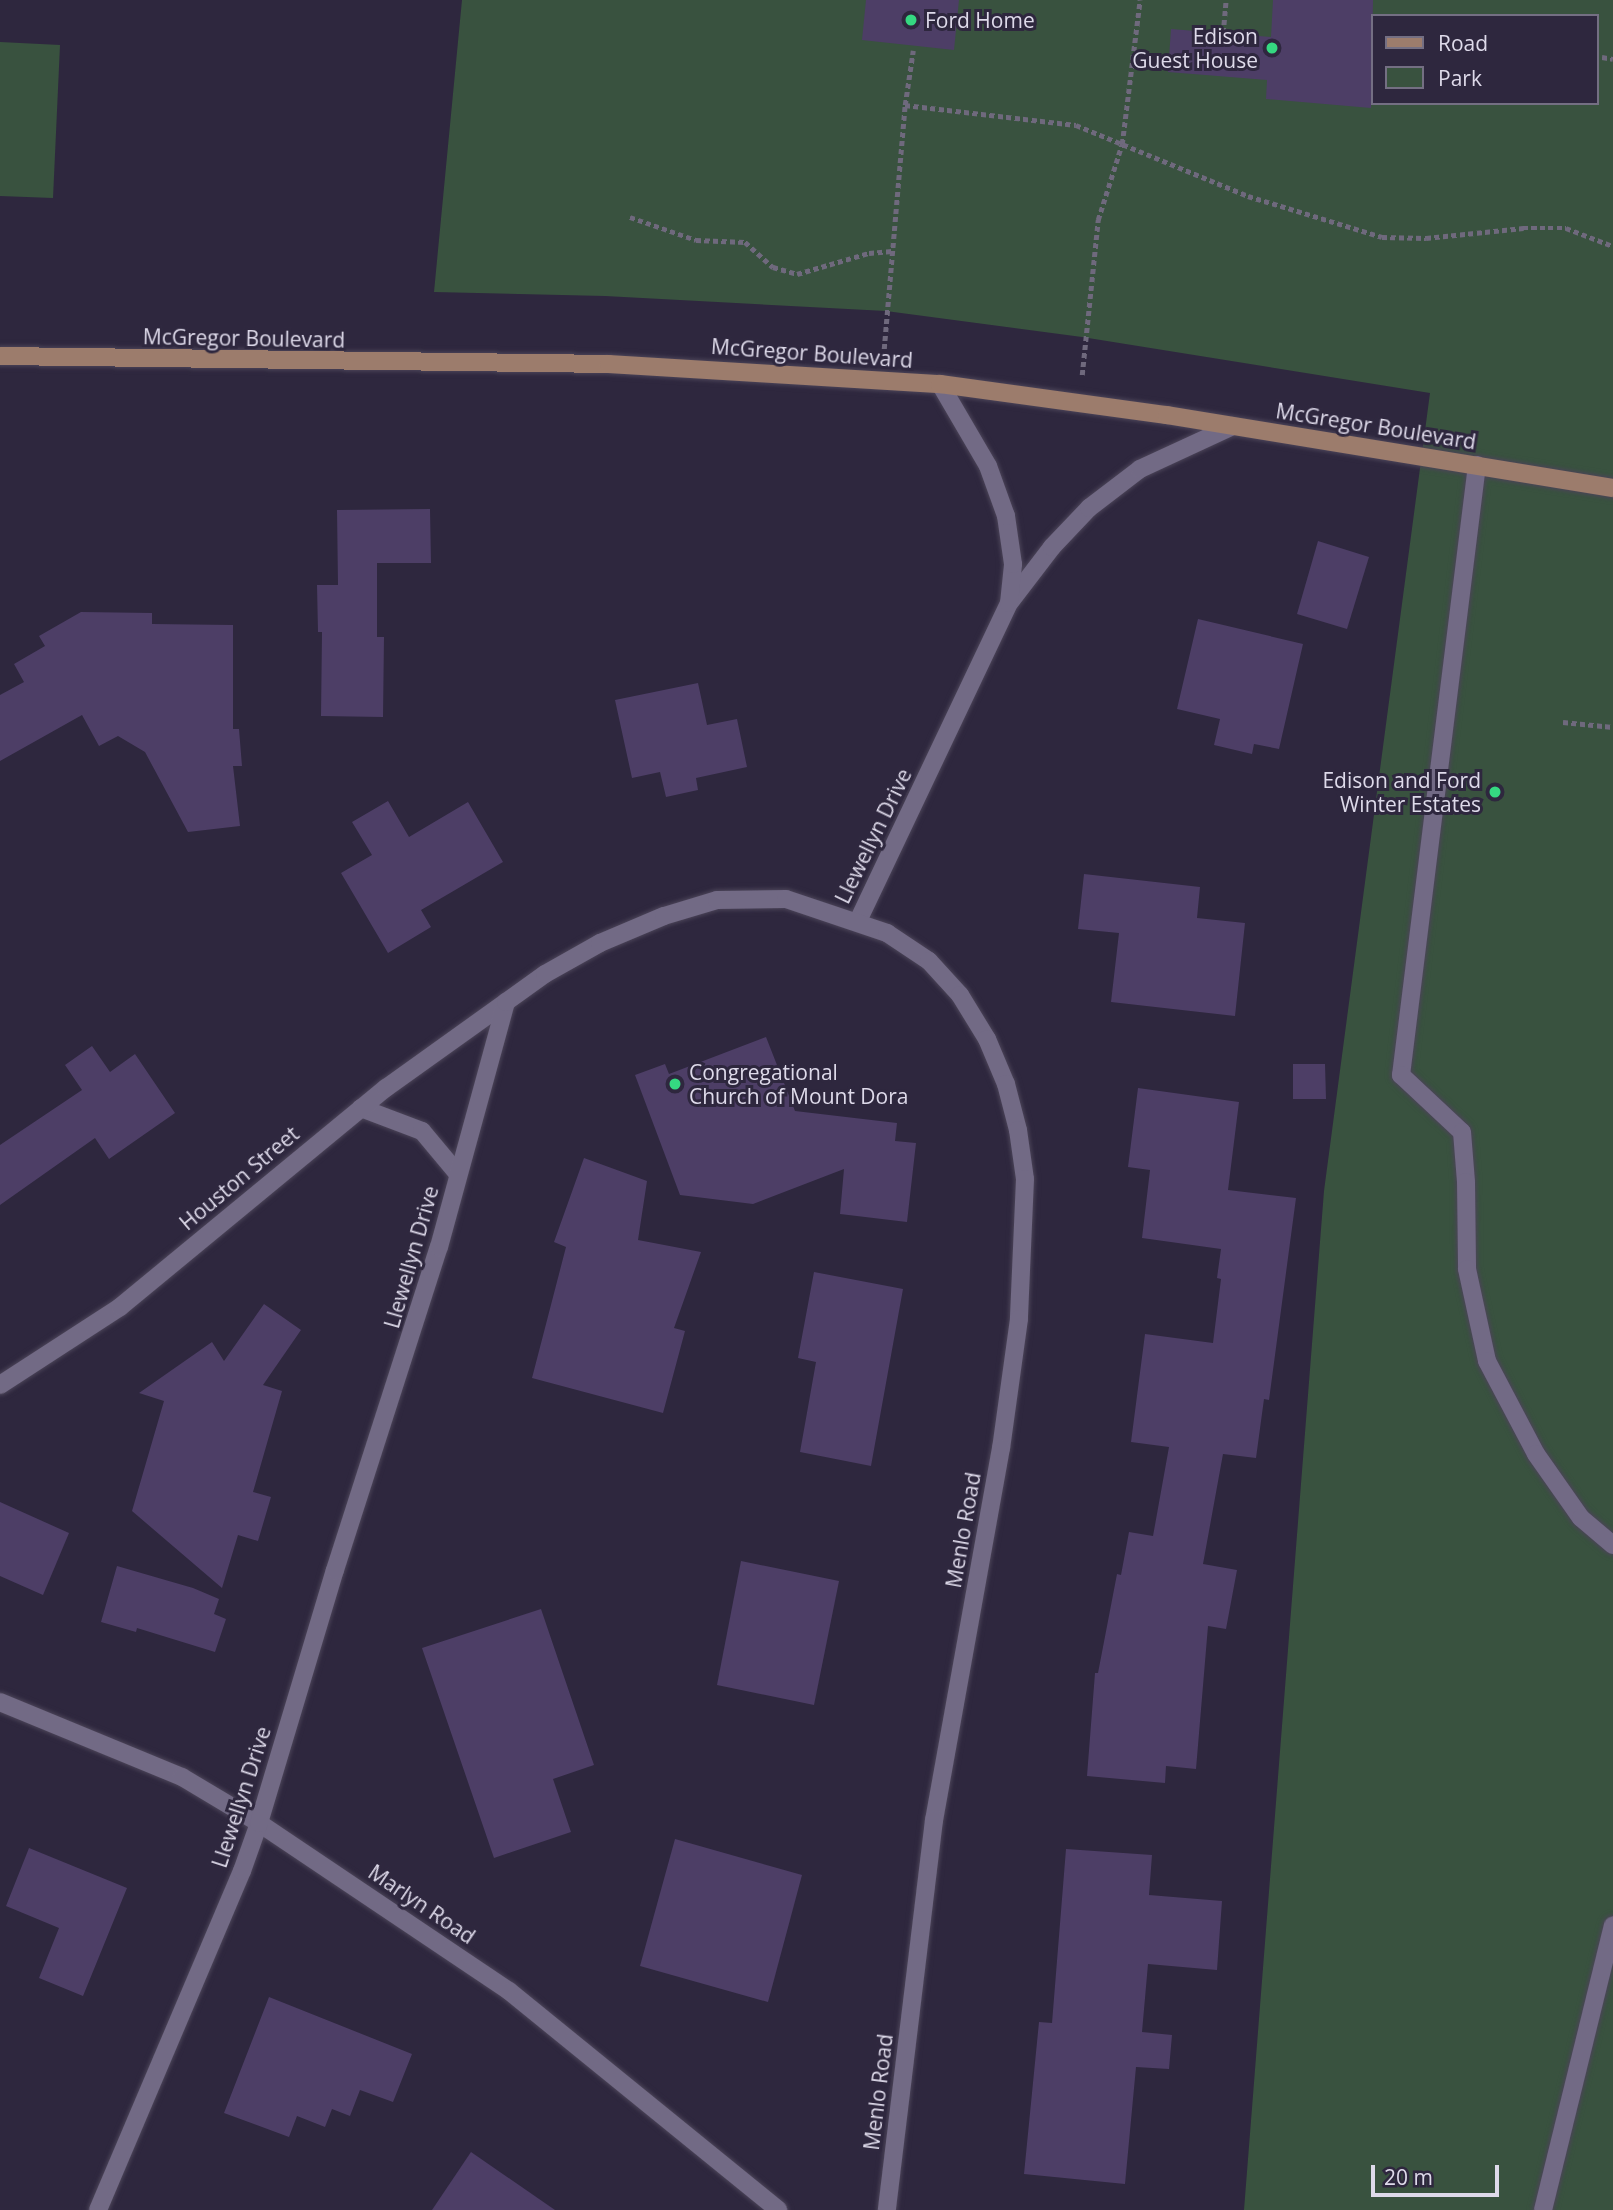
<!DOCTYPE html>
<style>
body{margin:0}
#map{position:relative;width:1613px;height:2210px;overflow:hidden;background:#2e273e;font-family:"Open Sans",sans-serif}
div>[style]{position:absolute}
.green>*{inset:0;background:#39523f}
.building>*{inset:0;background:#4d3e66}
.path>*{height:4.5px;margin-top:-2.25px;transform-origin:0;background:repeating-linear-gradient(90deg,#6f697d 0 5px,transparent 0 8.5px)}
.roads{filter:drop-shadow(0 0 2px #4b4458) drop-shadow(0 0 2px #4b4458)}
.service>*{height:18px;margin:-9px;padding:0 9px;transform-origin:9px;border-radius:9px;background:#726a85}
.minor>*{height:18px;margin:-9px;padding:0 9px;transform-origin:9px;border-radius:9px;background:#726a85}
.secondary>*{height:18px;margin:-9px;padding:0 9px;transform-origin:9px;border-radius:9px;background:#9c7c6c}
.dots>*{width:19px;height:19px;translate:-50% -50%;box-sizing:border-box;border:4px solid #2e273e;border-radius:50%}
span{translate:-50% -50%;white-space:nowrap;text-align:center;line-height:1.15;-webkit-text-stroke:6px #2e273e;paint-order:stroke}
.poi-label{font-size:21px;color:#dedaea}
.left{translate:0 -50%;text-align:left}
.right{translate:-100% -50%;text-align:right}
.street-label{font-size:21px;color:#dedaea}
.legend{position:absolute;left:1371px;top:14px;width:228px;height:91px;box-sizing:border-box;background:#2e273e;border:2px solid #746f83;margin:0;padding:9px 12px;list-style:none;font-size:21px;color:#dedaea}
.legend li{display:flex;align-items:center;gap:14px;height:35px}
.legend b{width:35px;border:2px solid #746f83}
.scale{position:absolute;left:1371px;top:2165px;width:128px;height:32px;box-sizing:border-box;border:4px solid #dedaea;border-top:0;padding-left:9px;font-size:21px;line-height:24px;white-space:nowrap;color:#dedaea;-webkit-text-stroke:5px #2e273e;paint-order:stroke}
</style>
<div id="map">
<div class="green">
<i style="clip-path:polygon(evenodd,462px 0,1613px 0,1613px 2210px,1244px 2210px,1324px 1191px,1430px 393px,1082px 337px,886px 311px,605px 296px,434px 292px,462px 0,1373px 16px,1597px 16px,1597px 103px,1373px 103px,1373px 16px)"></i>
<i style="clip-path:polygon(0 42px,60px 45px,53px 198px,0 196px)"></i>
</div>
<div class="building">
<i style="clip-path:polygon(866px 0,959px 0,954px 50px,862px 40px)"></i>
<i style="clip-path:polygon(1273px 0,1373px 0,1371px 108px,1266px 99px,1267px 80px,1168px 72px,1171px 29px,1271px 37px)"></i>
<i style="clip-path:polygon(430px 509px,431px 563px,377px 563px,377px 637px,384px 637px,383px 717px,321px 716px,322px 632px,318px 632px,317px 585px,338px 585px,337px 510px)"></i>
<i style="clip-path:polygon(1318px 541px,1369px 557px,1347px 629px,1297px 614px)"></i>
<i style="clip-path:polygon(81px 612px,152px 613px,152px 624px,233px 625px,233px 729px,239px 729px,242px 766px,233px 766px,240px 826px,188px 832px,145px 752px,118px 736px,99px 746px,82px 715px,0 761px,0 695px,24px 682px,14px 664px,45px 646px,39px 636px)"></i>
<i style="clip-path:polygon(1198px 619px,1303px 644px,1279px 749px,1254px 744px,1252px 754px,1214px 745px,1220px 719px,1177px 709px)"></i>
<i style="clip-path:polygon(698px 683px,707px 725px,737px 719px,747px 767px,696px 778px,698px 790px,666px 797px,660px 772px,632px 778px,615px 700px)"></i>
<i style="clip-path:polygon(388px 801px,409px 837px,468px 802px,503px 862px,421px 910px,431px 927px,388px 953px,341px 873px,372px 855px,352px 822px)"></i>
<i style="clip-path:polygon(1084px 874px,1200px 887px,1197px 918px,1245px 923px,1235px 1016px,1111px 1002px,1119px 933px,1078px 929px)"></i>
<i style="clip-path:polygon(766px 1037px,795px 1111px,897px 1123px,895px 1141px,916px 1143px,907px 1222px,840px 1214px,844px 1169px,753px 1204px,680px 1195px,635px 1075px,665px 1064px,669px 1074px)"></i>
<i style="clip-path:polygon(92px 1046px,110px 1072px,135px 1054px,175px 1113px,109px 1159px,95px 1138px,0 1205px,0 1145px,82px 1090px,65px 1065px)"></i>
<i style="clip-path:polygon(1293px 1064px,1325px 1064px,1326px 1099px,1293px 1099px)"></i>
<i style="clip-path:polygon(1138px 1088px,1239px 1102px,1228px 1190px,1296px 1198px,1269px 1400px,1264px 1399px,1256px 1458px,1223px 1454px,1203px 1564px,1237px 1570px,1226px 1629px,1208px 1626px,1196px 1769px,1166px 1766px,1165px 1783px,1087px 1776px,1095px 1673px,1098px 1673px,1117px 1574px,1121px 1575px,1129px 1532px,1153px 1536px,1169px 1447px,1131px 1442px,1145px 1334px,1213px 1343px,1221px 1279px,1217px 1278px,1221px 1249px,1142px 1238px,1150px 1170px,1128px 1167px)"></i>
<i style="clip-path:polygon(584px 1158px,647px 1181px,638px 1240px,701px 1252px,674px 1328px,685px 1331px,663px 1413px,532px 1378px,566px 1247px,554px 1242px)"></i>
<i style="clip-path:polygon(814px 1272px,903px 1289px,871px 1466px,800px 1452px,816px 1362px,798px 1358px)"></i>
<i style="clip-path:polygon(264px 1304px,301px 1330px,263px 1385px,282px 1391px,253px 1492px,271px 1497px,258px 1541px,238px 1535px,222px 1588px,132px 1511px,164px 1401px,139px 1393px,212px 1342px,224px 1361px)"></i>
<i style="clip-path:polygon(0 1502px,69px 1533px,43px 1595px,0 1576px)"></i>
<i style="clip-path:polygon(741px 1561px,839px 1581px,814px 1705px,717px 1685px)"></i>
<i style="clip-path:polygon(117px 1566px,193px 1588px,219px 1599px,214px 1614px,226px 1619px,215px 1652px,137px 1628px,136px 1632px,101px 1622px)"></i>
<i style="clip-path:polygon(541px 1609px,594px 1765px,553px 1779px,571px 1832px,494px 1858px,422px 1648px)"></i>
<i style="clip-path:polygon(675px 1839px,802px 1875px,768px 2002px,640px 1966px)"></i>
<i style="clip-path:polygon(29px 1848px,127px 1888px,83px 1996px,39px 1978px,59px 1928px,6px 1906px)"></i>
<i style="clip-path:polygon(1066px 1849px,1152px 1855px,1149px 1895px,1222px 1901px,1217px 1970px,1148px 1964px,1142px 2032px,1172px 2035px,1169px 2069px,1136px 2067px,1125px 2184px,1024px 2174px,1039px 2022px,1052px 2023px)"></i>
<i style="clip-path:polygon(269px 1997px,412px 2054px,393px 2102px,360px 2090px,350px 2116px,332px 2109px,325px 2127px,297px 2116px,289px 2137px,224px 2113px)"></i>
<i style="clip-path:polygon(471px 2152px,555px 2210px,432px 2210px)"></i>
</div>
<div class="path">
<i style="left:1223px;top:33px;width:33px;rotate:-85deg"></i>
<i style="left:1133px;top:55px;width:36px;rotate:5deg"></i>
<i style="left:1602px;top:57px;width:11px;rotate:10deg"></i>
<i style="left:905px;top:105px;width:172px;rotate:6.7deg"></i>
<i style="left:1076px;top:125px;width:186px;rotate:22.4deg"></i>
<i style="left:1248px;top:196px;width:140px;rotate:17deg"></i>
<i style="left:1382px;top:237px;width:44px;rotate:1.3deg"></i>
<i style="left:1426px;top:238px;width:98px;rotate:-5.9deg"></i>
<i style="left:1523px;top:228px;width:43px"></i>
<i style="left:1566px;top:228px;width:50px;rotate:21deg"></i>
<i style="left:630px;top:217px;width:70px;rotate:19.2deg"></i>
<i style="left:696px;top:240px;width:49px;rotate:2.3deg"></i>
<i style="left:745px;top:242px;width:38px;rotate:42deg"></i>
<i style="left:773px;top:267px;width:25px;rotate:16deg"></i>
<i style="left:797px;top:274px;width:75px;rotate:-16.3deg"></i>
<i style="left:869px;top:253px;width:23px;rotate:-5deg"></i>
<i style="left:884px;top:349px;width:245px;rotate:-85.1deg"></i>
<i style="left:905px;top:105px;width:55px;rotate:-81.6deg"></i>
<i style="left:1082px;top:375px;width:156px;rotate:-84.1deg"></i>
<i style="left:1098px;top:220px;width:80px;rotate:-72.5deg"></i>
<i style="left:1122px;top:144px;width:145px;rotate:-82.9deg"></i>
<i style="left:1563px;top:722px;width:50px;rotate:5.7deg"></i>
</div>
<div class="roads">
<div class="service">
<i style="left:1477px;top:465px;width:615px;rotate:97.1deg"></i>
<i style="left:1401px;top:1075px;width:83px;rotate:43.1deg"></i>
<i style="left:1462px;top:1132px;width:50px;rotate:85.4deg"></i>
<i style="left:1466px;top:1182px;width:87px;rotate:89.3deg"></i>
<i style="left:1467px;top:1269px;width:94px;rotate:77.7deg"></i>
<i style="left:1487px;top:1361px;width:105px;rotate:62.2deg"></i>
<i style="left:1536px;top:1454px;width:78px;rotate:54.9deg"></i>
<i style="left:1581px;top:1518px;width:42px;rotate:40.2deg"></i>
<i style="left:361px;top:1108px;width:65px;rotate:20.7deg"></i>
<i style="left:422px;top:1131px;width:56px;rotate:50.1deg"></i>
<i style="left:1543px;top:2210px;width:293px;rotate:-76.2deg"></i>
</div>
<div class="minor">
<i style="left:1010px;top:602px;width:69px;rotate:-52.6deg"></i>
<i style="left:1052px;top:547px;width:54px;rotate:-46.5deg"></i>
<i style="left:1089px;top:508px;width:64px;rotate:-37.4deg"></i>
<i style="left:1140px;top:469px;width:102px;rotate:-24.8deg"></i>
<i style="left:858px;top:921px;width:352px;rotate:-64.6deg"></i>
<i style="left:1009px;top:603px;width:39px;rotate:-84deg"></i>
<i style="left:1013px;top:564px;width:49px;rotate:-98.3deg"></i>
<i style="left:1006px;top:516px;width:53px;rotate:-109.8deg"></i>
<i style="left:988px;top:466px;width:95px;rotate:-120.3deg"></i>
<i style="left:0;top:1385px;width:143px;rotate:-33deg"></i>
<i style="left:120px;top:1307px;width:345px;rotate:-39.5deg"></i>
<i style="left:386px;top:1088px;width:148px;rotate:-35.6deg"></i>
<i style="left:0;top:1702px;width:197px;rotate:22.4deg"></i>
<i style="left:182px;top:1777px;width:90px;rotate:30.9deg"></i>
<i style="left:259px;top:1823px;width:301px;rotate:33.9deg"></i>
<i style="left:509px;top:1991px;width:347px;rotate:39.1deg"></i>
<i style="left:98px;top:2210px;width:368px;rotate:-67deg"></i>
<i style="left:242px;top:1871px;width:51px;rotate:-70.5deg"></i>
<i style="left:259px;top:1823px;width:264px;rotate:-73.3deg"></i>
<i style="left:335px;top:1570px;width:339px;rotate:-72.2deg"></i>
<i style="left:439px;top:1247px;width:254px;rotate:-74.7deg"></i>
<i style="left:506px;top:1002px;width:48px;rotate:-35.7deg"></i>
<i style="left:545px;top:974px;width:63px;rotate:-29.4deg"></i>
<i style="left:600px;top:943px;width:69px;rotate:-22.9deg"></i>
<i style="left:664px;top:916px;width:55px;rotate:-16.8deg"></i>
<i style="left:717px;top:900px;width:69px;rotate:-0.8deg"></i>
<i style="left:786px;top:899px;width:107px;rotate:18.6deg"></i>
<i style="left:887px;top:933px;width:50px;rotate:33.7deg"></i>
<i style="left:929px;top:961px;width:46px;rotate:47.6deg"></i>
<i style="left:960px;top:995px;width:52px;rotate:58.5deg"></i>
<i style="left:987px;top:1039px;width:49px;rotate:67.1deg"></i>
<i style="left:1006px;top:1084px;width:48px;rotate:75.4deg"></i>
<i style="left:1018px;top:1130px;width:49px;rotate:81.9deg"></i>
<i style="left:1025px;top:1179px;width:140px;rotate:92.5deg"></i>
<i style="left:1019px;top:1319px;width:130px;rotate:97.9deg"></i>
<i style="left:1001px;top:1448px;width:378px;rotate:100.2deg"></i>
<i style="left:934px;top:1820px;width:393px;rotate:96.9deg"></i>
</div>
<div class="secondary">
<i style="left:0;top:356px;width:609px;rotate:0.75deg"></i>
<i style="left:609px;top:364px;width:332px;rotate:3.5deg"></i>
<i style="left:940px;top:384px;width:229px;rotate:7.8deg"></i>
<i style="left:1167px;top:415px;width:452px;rotate:9.3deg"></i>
</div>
</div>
<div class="dots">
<i style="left:911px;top:20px;background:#35d881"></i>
<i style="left:1272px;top:48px;background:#35d881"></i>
<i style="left:1495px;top:792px;background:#35d881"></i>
<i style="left:675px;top:1084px;background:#35d881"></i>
</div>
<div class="poi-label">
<span class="left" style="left:925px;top:20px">Ford Home</span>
<span class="right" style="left:1258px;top:48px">Edison<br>Guest House</span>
<span class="right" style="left:1481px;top:792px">Edison and Ford<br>Winter Estates</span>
<span class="left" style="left:689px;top:1084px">Congregational<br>Church of Mount Dora</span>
</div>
<div class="street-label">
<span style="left:244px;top:338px;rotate:1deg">McGregor Boulevard</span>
<span style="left:812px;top:353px;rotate:4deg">McGregor Boulevard</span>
<span style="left:1376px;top:426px;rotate:9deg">McGregor Boulevard</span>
<span style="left:873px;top:836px;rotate:-64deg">Llewellyn Drive</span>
<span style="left:239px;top:1178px;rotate:-40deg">Houston Street</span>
<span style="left:411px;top:1257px;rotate:-74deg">Llewellyn Drive</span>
<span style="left:963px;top:1530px;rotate:-80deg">Menlo Road</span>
<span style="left:241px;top:1797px;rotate:-72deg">Llewellyn Drive</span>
<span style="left:422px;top:1904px;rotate:34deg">Marlyn Road</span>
<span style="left:878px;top:2092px;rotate:-83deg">Menlo Road</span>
</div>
<ul class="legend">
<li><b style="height:9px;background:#9c7c6c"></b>Road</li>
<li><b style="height:19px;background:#39523f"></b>Park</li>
</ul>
<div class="scale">20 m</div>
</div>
